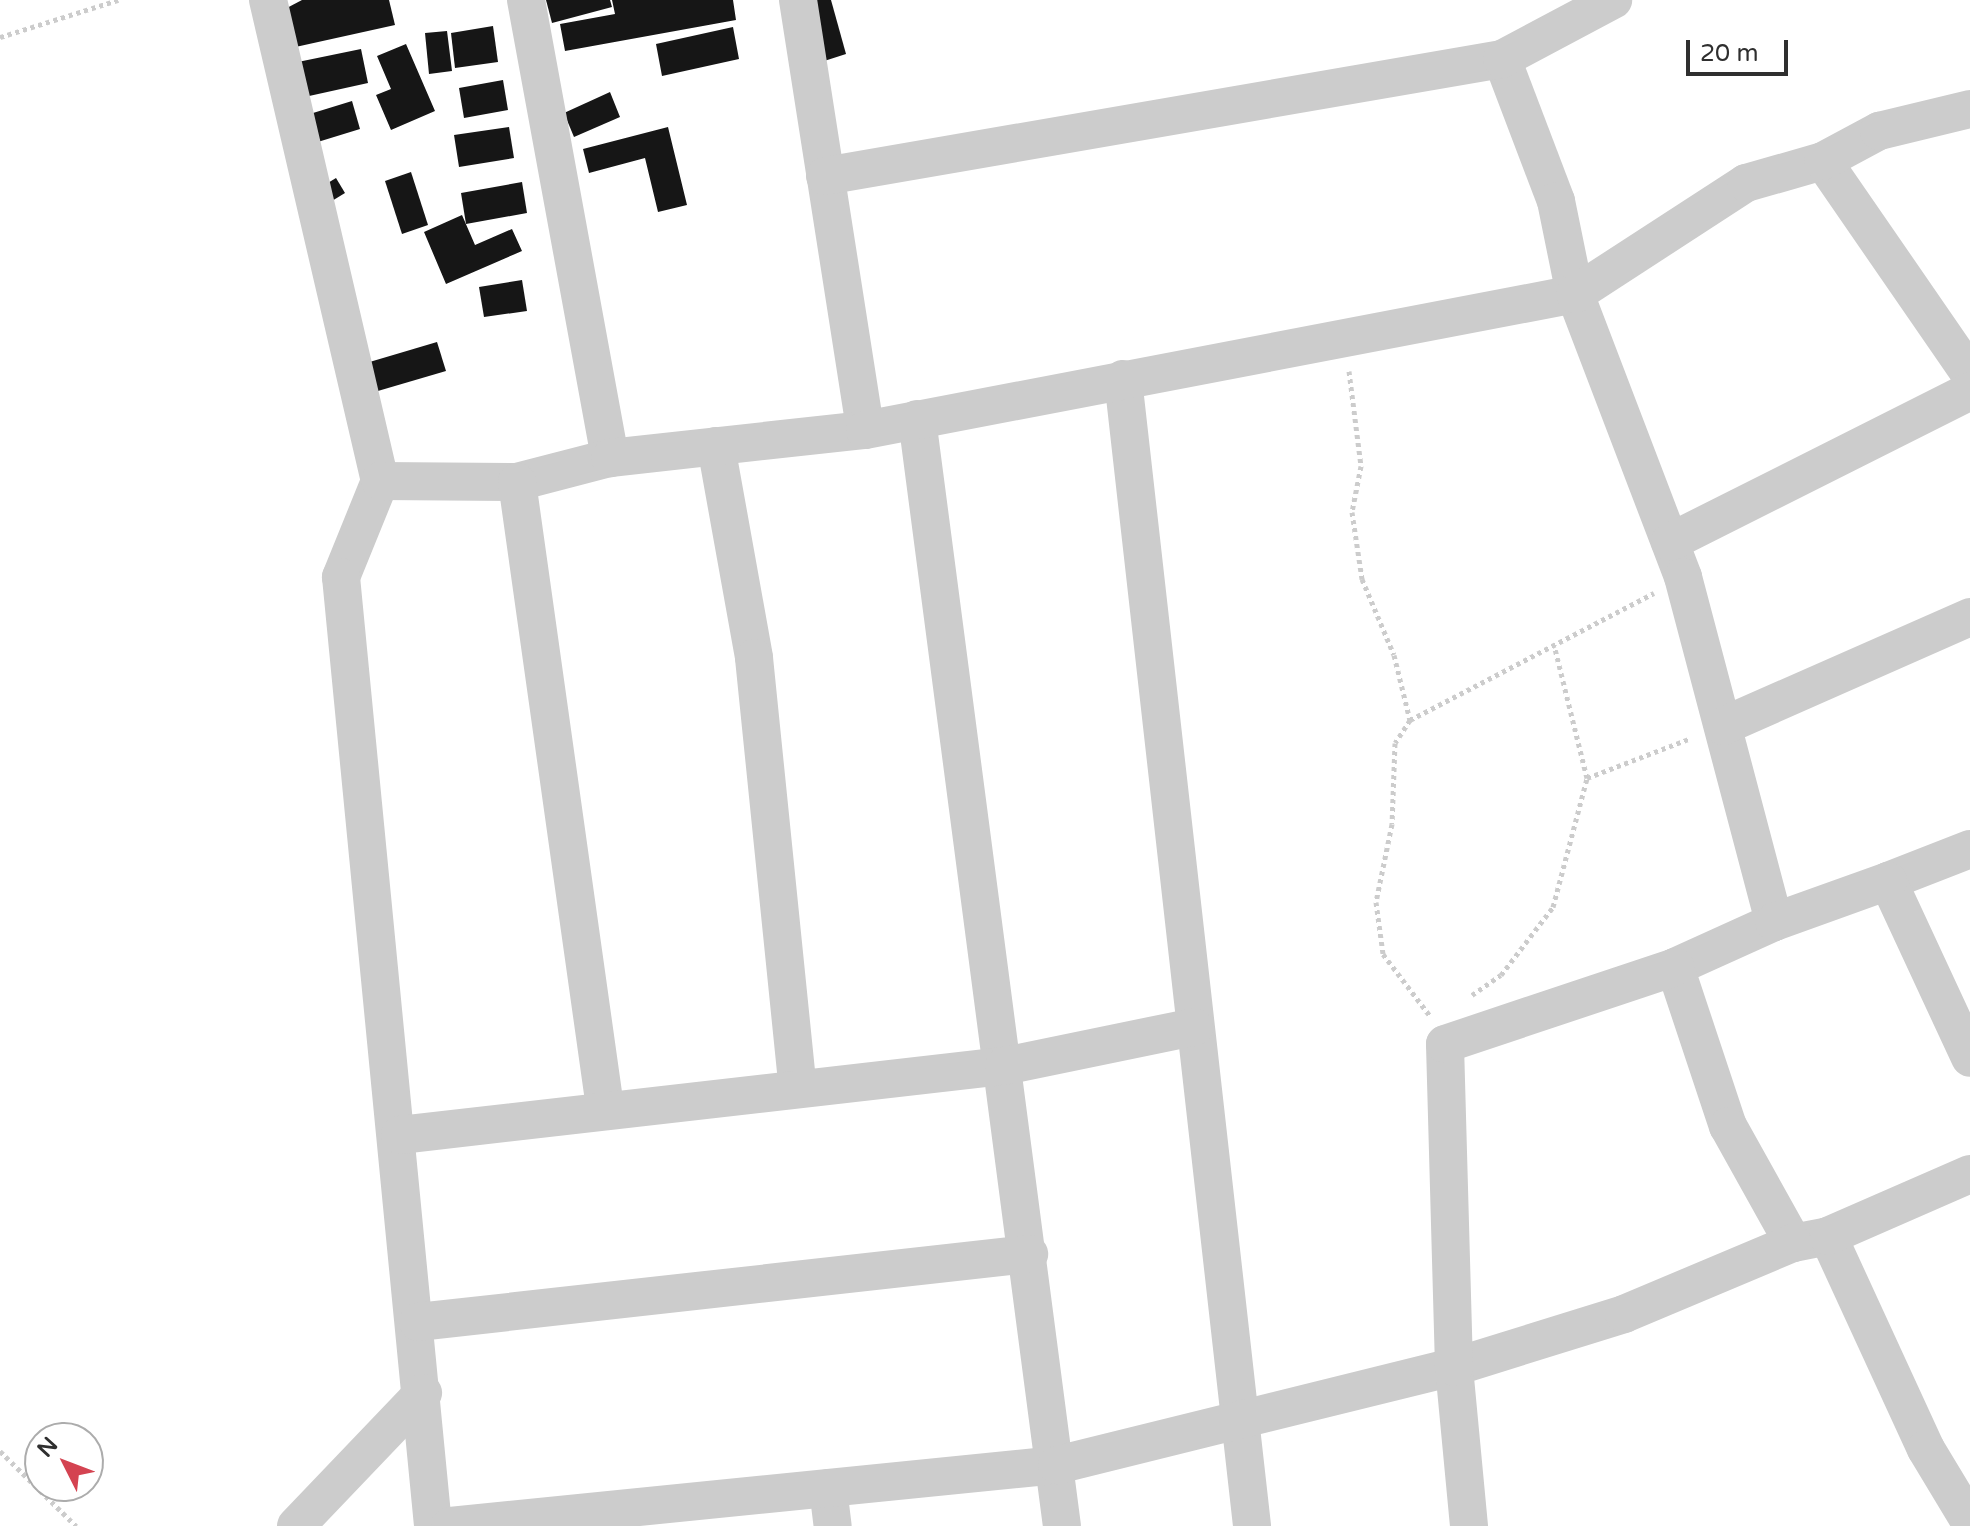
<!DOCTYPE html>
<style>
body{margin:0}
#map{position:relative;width:1970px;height:1526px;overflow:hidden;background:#fff;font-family:"Varela Round",sans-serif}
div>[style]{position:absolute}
.building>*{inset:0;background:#161616}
.path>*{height:5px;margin-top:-2.5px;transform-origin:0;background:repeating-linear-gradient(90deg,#ccc 0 4px,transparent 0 8px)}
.minor>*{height:38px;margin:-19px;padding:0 19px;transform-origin:19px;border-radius:19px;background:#ccc}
span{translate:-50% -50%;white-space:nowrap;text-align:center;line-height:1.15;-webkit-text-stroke:8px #fff;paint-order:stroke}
.north{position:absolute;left:24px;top:1422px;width:80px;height:80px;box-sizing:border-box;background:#fff;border:2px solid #acacac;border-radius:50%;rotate:312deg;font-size:22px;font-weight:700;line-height:32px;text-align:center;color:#2f2f2f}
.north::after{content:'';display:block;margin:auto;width:28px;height:36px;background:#d44351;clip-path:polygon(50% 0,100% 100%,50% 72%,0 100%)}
.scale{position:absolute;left:1686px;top:40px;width:102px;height:36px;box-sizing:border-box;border:4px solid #2f2f2f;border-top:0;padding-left:10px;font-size:24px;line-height:28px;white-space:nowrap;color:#2f2f2f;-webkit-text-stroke:6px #fff;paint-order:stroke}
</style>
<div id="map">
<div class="building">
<i style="clip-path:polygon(302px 0,389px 0,395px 25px,291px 48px,283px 10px)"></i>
<i style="clip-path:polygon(546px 0,610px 0,612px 7px,552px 23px)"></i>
<i style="clip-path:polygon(612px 0,733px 0,736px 20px,565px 51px,560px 24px,615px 14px)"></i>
<i style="clip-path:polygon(801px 0,831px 0,846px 54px,818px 63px)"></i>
<i style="clip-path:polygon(493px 26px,498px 62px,455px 68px,451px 33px)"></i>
<i style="clip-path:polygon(733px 27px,739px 59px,662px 76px,656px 44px)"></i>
<i style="clip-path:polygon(447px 31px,452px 71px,429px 74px,425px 33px)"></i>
<i style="clip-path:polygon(406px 44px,435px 111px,391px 130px,376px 95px,391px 89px,377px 56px)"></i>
<i style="clip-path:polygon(361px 49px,368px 83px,300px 98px,293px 63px)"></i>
<i style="clip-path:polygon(503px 80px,508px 110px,464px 118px,459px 88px)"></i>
<i style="clip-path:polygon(610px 92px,620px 117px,574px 137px,564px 113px)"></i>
<i style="clip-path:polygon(352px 101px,360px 129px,308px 145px,300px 117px)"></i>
<i style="clip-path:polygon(509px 127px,514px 158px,459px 167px,454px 135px)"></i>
<i style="clip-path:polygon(668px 127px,687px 205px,658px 212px,645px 158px,589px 173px,583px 149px)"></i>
<i style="clip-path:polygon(411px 172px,428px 225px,402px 234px,385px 181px)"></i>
<i style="clip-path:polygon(336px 178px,345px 193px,322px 207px,313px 192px)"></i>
<i style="clip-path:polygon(522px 182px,527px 213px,466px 224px,461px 193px)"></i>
<i style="clip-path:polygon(462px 215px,475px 245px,512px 229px,522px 251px,446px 284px,424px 232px)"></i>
<i style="clip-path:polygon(522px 280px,527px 311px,484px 317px,479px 287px)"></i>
<i style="clip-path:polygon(437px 342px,446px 371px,354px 398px,346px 369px)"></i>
</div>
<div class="path">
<i style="left:0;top:37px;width:124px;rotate:-17.4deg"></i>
<i style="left:1349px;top:371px;width:96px;rotate:82.8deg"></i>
<i style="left:1361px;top:466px;width:47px;rotate:101.1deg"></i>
<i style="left:1352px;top:512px;width:68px;rotate:81.5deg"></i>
<i style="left:1362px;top:579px;width:82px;rotate:67.2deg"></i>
<i style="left:1394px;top:655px;width:67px;rotate:76.2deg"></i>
<i style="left:1410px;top:720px;width:27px;rotate:123deg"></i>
<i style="left:1395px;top:743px;width:81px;rotate:92.1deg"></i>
<i style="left:1392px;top:824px;width:80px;rotate:101.6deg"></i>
<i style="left:1376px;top:902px;width:52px;rotate:82.3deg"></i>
<i style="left:1383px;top:954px;width:78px;rotate:52.8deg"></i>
<i style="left:1410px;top:720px;width:275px;rotate:-27.5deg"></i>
<i style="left:1587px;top:778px;width:111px;rotate:-21deg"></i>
<i style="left:1472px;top:995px;width:35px;rotate:-35deg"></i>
<i style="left:1501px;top:975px;width:86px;rotate:-52.6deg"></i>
<i style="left:1553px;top:907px;width:133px;rotate:-75.2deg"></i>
<i style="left:1587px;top:778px;width:137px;rotate:-103.9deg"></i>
<i style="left:0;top:1451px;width:107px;rotate:44.6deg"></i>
</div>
<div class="minor">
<i style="left:268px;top:0;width:494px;rotate:76.9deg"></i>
<i style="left:380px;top:481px;width:104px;rotate:112.1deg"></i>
<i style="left:341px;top:577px;width:953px;rotate:84.46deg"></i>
<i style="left:526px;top:0;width:466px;rotate:79.6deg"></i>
<i style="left:798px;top:0;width:435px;rotate:81.1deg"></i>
<i style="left:1502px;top:59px;width:152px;rotate:69.2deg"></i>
<i style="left:1556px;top:201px;width:95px;rotate:78.5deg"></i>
<i style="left:1575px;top:294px;width:303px;rotate:69.1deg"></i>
<i style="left:1683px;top:577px;width:357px;rotate:75.2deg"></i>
<i style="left:1774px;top:922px;width:109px;rotate:155.6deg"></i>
<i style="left:1675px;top:967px;width:168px;rotate:71.6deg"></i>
<i style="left:1728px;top:1126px;width:134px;rotate:60.9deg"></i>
<i style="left:1793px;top:1243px;width:36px;rotate:-11deg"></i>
<i style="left:1828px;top:1236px;width:234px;rotate:65.3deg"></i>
<i style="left:1926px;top:1449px;width:85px;rotate:58.9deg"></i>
<i style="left:1823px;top:161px;width:259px;rotate:55.4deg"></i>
<i style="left:825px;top:176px;width:687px;rotate:-9.81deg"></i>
<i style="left:1502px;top:59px;width:126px;rotate:-28deg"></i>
<i style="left:1123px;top:379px;width:1154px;rotate:83.58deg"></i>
<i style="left:917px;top:419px;width:1116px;rotate:82.54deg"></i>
<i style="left:716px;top:446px;width:215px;rotate:79.8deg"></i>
<i style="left:754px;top:658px;width:432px;rotate:84.2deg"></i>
<i style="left:380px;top:481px;width:137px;rotate:0.4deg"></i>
<i style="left:517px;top:482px;width:96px;rotate:-14.5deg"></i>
<i style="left:610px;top:458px;width:257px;rotate:-6.3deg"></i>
<i style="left:865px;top:430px;width:723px;rotate:-10.84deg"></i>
<i style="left:1575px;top:294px;width:204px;rotate:-33deg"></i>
<i style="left:1746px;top:183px;width:80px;rotate:-15.9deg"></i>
<i style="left:1823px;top:161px;width:64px;rotate:-28.2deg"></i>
<i style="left:1879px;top:131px;width:94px;rotate:-13.6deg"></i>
<i style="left:517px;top:482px;width:631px;rotate:81.99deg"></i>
<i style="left:1670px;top:542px;width:336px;rotate:-26.7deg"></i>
<i style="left:1723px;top:726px;width:270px;rotate:-23.8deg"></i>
<i style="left:1970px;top:849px;width:88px;rotate:158.7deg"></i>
<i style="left:1888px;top:881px;width:195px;rotate:65.1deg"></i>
<i style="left:1774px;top:922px;width:121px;rotate:-19.8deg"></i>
<i style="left:400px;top:1135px;width:608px;rotate:-6.52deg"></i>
<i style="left:1004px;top:1066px;width:194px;rotate:-11.6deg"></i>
<i style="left:1828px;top:1236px;width:155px;rotate:-23.6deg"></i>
<i style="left:418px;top:1322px;width:615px;rotate:-6.35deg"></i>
<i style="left:828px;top:1488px;width:38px;rotate:83deg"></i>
<i style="left:296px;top:1526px;width:184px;rotate:-46.3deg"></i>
<i style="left:450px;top:1526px;width:610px;rotate:-5.74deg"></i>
<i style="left:1057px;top:1465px;width:409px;rotate:-13.9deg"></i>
<i style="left:1454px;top:1367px;width:178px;rotate:-17.3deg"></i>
<i style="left:1624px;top:1314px;width:183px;rotate:-22.8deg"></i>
<i style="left:1469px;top:1526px;width:160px;rotate:-95.4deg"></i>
<i style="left:1454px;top:1367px;width:323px;rotate:-91.6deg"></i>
<i style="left:1445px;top:1044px;width:243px;rotate:-18.5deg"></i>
</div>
<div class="north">N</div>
<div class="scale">20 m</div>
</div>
